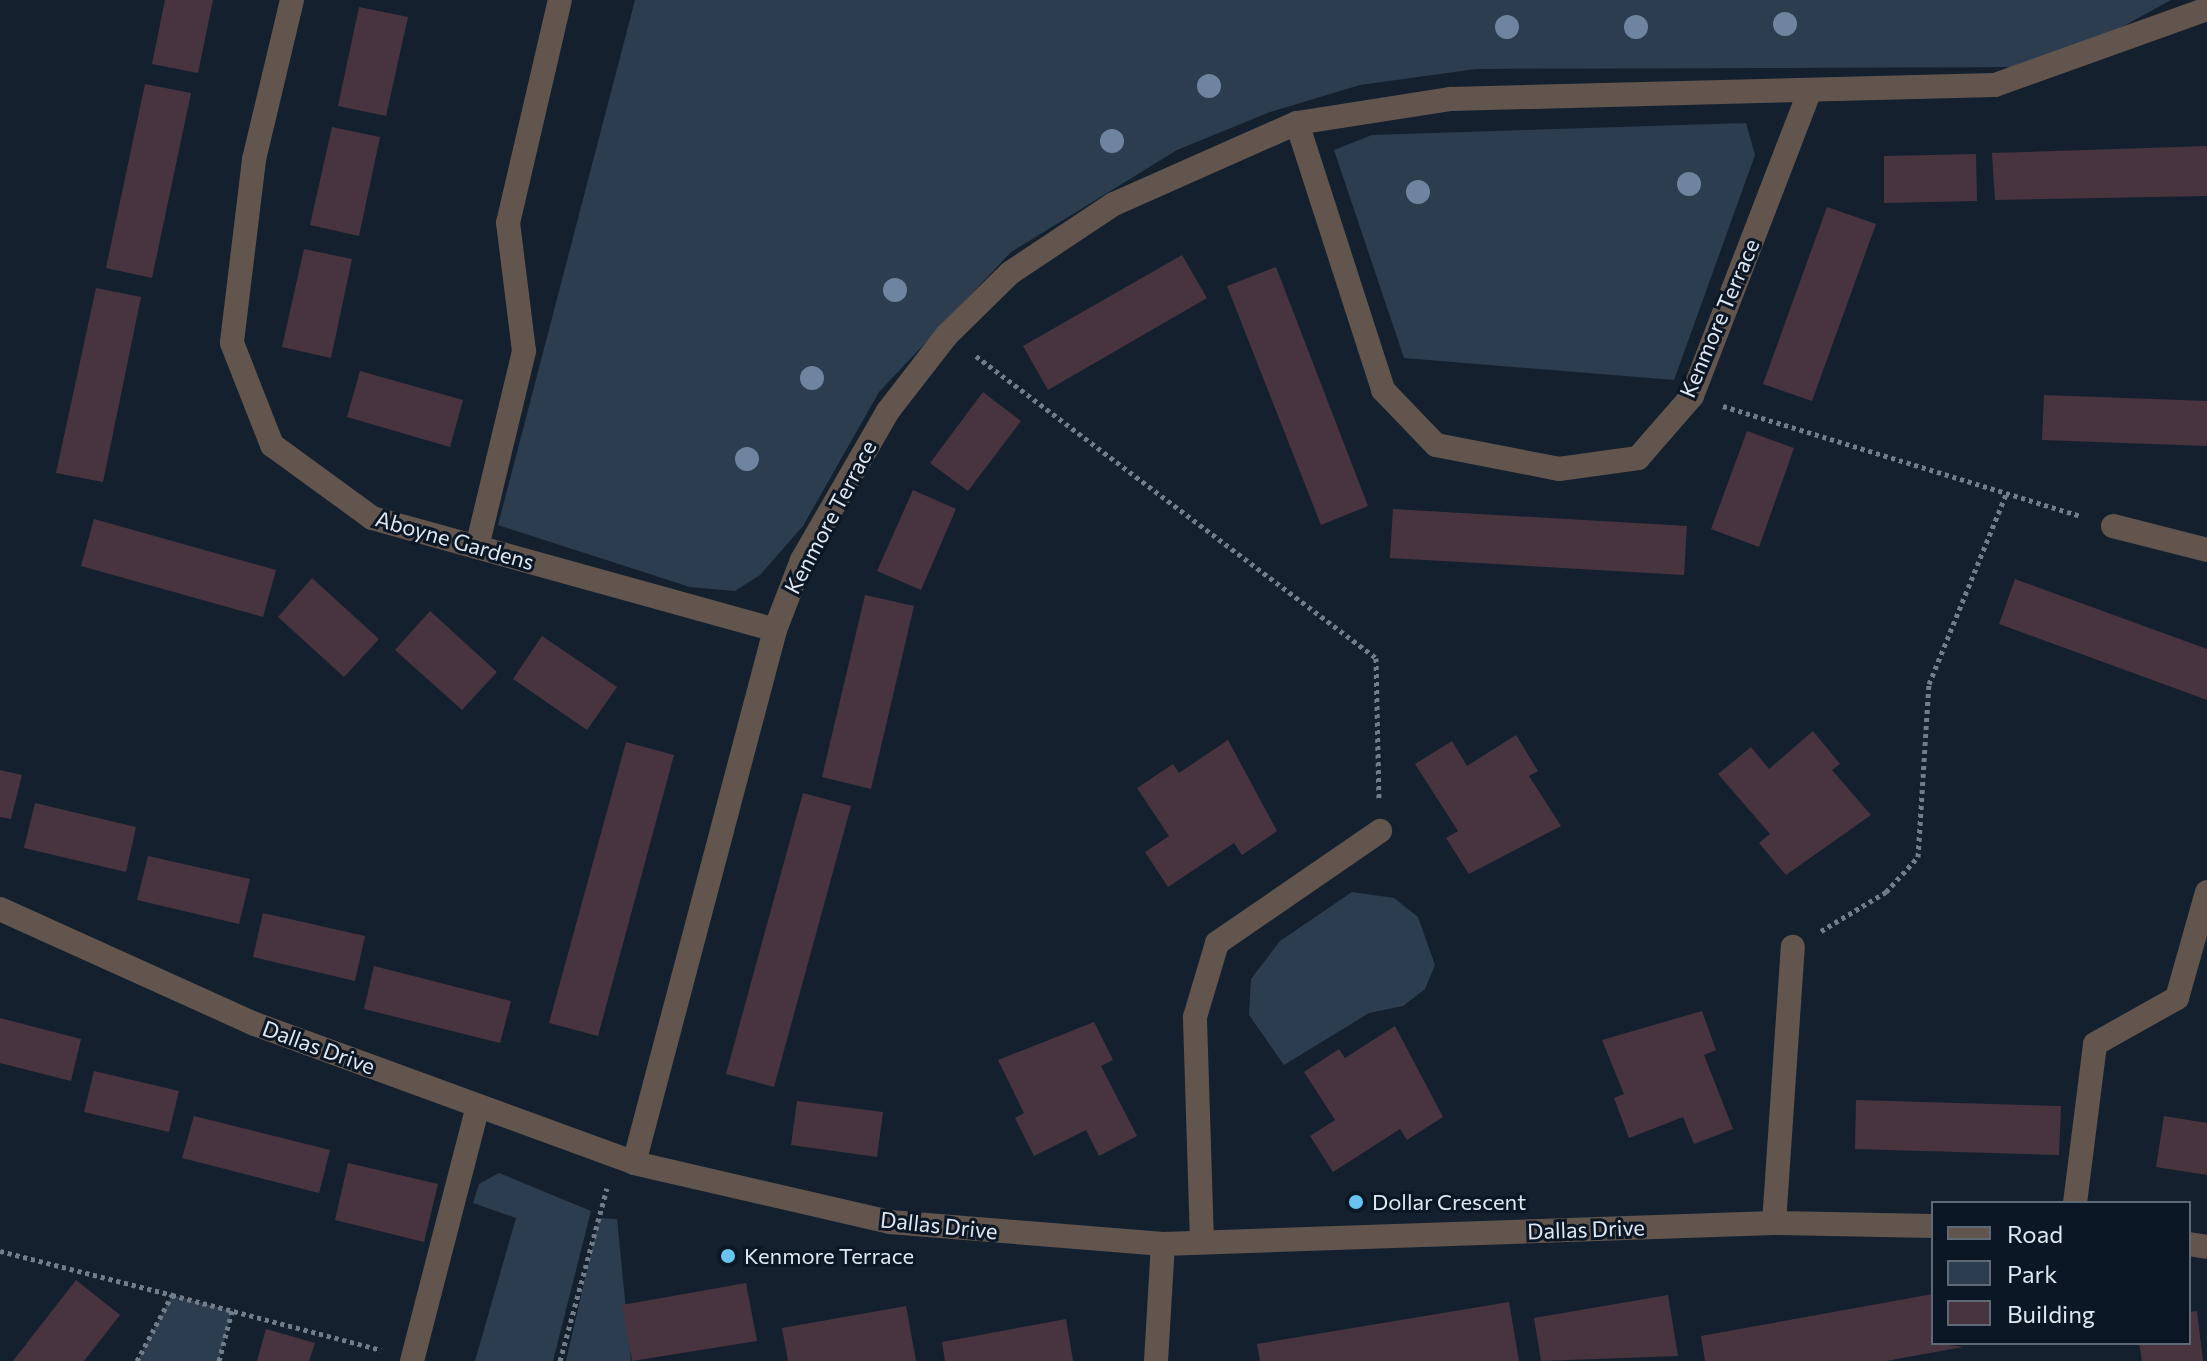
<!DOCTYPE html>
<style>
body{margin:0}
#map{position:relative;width:2207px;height:1361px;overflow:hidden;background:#14202e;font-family:Commissioner,sans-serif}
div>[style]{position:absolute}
.green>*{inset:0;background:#2d3d50}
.building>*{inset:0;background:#48343f}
.path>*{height:5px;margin-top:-2.5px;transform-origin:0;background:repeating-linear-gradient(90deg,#737d89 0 4px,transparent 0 8px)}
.lane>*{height:24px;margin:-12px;padding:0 12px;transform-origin:12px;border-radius:12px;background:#61554e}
.street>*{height:24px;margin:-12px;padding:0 12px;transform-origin:12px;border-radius:12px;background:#61554e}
.trees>*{width:24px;height:24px;margin:-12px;border-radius:50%;background:#6f859f}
.dots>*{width:22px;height:22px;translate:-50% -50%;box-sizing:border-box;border:4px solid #0b1724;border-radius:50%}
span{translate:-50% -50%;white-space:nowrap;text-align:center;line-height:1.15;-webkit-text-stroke:6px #0b1724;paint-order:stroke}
.street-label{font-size:22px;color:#dfe7f1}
.poi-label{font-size:22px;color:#dfe7f1}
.left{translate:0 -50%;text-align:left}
.legend{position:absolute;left:1931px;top:1201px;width:260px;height:144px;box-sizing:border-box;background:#0b1724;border:2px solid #606a76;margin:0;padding:10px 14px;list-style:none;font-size:24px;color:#dfe7f1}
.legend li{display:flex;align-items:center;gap:16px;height:40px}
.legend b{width:40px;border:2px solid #606a76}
</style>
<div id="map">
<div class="green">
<i style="clip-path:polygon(635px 0,2171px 0,2089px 45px,2021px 67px,1476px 69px,1360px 85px,1270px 112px,1177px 150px,1011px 252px,879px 392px,803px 526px,760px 575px,735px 591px,690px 587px,498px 525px)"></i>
<i style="clip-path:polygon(1746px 123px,1755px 155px,1674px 380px,1404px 358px,1334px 150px,1372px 135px)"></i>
<i style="clip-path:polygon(1352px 892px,1394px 898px,1418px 917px,1435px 965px,1425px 989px,1403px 1006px,1369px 1013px,1284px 1065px,1249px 1015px,1251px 979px,1280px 941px)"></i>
<i style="clip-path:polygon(499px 1173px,591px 1211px,553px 1361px,475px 1361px,516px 1218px,473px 1203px,479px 1184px)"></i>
<i style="clip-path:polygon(599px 1218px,617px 1219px,631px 1361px,566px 1361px)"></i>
<i style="clip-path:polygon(172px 1295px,232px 1311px,219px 1361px,137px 1361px)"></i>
</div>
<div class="building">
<i style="clip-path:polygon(165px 0,213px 0,198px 73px,152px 64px)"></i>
<i style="clip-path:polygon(359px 7px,408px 17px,386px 116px,338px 106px)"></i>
<i style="clip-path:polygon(145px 84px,191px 93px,152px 278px,106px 268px)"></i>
<i style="clip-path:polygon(332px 127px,380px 137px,359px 236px,310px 225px)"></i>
<i style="clip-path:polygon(2207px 146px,2207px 196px,1995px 200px,1992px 153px)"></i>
<i style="clip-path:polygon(1976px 154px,1977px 201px,1884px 203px,1884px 156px)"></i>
<i style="clip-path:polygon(1827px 207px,1876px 224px,1812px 401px,1763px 384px)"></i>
<i style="clip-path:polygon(304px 249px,352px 259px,331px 358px,282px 347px)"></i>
<i style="clip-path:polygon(1182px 255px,1207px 298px,1048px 390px,1023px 346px)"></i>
<i style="clip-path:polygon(1276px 267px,1368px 506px,1321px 525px,1227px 286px)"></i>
<i style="clip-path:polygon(96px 288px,141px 297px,103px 482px,56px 473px)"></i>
<i style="clip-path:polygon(360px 371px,463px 400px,450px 447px,347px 417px)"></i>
<i style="clip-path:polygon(983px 392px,1021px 421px,968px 491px,930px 463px)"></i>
<i style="clip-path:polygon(2044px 395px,2207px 401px,2207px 446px,2042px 440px)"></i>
<i style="clip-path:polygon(1747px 431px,1794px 448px,1759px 547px,1711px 529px)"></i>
<i style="clip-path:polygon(913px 490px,956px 509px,921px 590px,877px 571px)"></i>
<i style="clip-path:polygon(1393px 509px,1687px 526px,1684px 575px,1390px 558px)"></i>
<i style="clip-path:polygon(94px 519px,276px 570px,263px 617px,81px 566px)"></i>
<i style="clip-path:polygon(312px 578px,379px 639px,344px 677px,278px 617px)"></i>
<i style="clip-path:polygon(2015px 579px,2207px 649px,2207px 700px,1999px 624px)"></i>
<i style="clip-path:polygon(865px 595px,914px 606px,871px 789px,822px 777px)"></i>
<i style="clip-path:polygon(430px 611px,497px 672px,462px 710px,395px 650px)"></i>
<i style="clip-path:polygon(542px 636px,617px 687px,587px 730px,513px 679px)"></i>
<i style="clip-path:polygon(1813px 731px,1840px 764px,1832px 770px,1871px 815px,1786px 875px,1759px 843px,1770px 834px,1718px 774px,1751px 747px,1769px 769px)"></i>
<i style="clip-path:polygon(1516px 735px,1538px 771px,1529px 776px,1561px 826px,1469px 874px,1446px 838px,1458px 831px,1415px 764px,1452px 741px,1467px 766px)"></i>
<i style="clip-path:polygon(1228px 740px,1277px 831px,1242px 855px,1234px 843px,1168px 887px,1145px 852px,1169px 836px,1137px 788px,1173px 764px,1179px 773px)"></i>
<i style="clip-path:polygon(626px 742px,674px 755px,598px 1036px,549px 1023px)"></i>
<i style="clip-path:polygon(0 770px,22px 775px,11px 819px,0 817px)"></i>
<i style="clip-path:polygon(803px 793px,851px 806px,774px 1087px,726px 1074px)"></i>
<i style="clip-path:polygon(35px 803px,136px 827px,126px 872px,24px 848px)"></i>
<i style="clip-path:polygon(148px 856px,250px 879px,239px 924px,137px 900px)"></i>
<i style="clip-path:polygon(263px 913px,365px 936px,355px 981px,253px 957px)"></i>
<i style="clip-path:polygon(374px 966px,511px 1001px,500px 1043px,364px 1009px)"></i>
<i style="clip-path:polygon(1702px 1011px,1716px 1050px,1704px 1055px,1733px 1129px,1694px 1144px,1683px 1117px,1629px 1138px,1614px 1098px,1624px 1094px,1602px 1040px)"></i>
<i style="clip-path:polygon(0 1018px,81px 1039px,71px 1081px,0 1063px)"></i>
<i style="clip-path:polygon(1094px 1022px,1113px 1060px,1101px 1066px,1137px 1136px,1099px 1156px,1086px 1130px,1034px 1156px,1015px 1118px,1024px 1113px,998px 1060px)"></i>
<i style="clip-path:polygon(1395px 1026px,1443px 1117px,1407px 1140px,1400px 1129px,1333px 1172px,1310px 1136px,1335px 1120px,1304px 1072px,1339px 1049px,1345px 1058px)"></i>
<i style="clip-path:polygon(94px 1071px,179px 1091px,169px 1132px,84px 1112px)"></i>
<i style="clip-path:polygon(1856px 1100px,2061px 1106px,2059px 1155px,1855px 1149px)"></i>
<i style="clip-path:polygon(797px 1101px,883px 1112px,877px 1157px,791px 1145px)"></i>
<i style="clip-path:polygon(194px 1116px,330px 1150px,319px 1193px,182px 1158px)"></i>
<i style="clip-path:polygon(2164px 1116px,2207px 1123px,2207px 1175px,2156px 1167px)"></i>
<i style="clip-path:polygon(348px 1163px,438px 1184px,424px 1242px,335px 1220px)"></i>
<i style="clip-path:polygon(76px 1280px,120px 1315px,84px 1361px,13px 1361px)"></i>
<i style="clip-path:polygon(746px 1283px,757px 1341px,632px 1361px,622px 1305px)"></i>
<i style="clip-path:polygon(1933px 1294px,1933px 1343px,1963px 1347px,1886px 1361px,1705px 1361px,1701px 1336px)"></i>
<i style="clip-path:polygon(1668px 1295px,1678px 1356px,1541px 1361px,1534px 1318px)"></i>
<i style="clip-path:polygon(1509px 1302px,1519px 1361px,1260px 1361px,1257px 1344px)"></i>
<i style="clip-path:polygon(906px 1306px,916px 1361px,788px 1361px,782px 1328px)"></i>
<i style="clip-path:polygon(2197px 1311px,2203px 1361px,2142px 1361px,2139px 1343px,2189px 1343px,2189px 1312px)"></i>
<i style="clip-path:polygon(1066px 1319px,1073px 1361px,945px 1361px,942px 1342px)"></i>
<i style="clip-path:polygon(266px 1329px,315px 1343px,309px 1361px,257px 1361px)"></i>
</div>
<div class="path">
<i style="left:976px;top:356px;width:501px;rotate:37.05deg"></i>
<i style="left:1376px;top:658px;width:140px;rotate:88.8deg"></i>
<i style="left:1723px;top:406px;width:374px;rotate:17.1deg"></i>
<i style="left:1821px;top:931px;width:76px;rotate:-31deg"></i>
<i style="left:1886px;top:892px;width:47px;rotate:-47.6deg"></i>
<i style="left:1918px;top:857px;width:173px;rotate:-86.4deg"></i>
<i style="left:1929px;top:684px;width:205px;rotate:-67.9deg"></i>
<i style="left:0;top:1251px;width:178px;rotate:14.3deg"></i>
<i style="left:137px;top:1361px;width:75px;rotate:-62.1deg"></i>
<i style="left:172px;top:1295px;width:216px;rotate:14.7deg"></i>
<i style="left:219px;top:1361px;width:52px;rotate:-75.4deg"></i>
<i style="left:560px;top:1361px;width:179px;rotate:-74.8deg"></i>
</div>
<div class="lane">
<i style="left:477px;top:547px;width:202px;rotate:-76.5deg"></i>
<i style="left:524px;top:351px;width:129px;rotate:-97.1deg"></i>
<i style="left:508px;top:223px;width:229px;rotate:-76.9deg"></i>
<i style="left:2075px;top:1203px;width:160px;rotate:-82.8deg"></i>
<i style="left:2095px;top:1044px;width:94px;rotate:-29.3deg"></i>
<i style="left:2177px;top:998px;width:110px;rotate:-74.2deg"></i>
<i style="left:1774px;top:1223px;width:277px;rotate:-86.1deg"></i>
<i style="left:412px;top:1361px;width:263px;rotate:-75.5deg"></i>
</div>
<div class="street">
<i style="left:292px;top:0;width:164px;rotate:103.4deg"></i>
<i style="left:254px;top:160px;width:184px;rotate:96.9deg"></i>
<i style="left:232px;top:343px;width:110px;rotate:68.6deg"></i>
<i style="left:272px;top:445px;width:124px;rotate:36.1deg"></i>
<i style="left:372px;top:518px;width:418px;rotate:15.5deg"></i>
<i style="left:1297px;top:123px;width:281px;rotate:72.1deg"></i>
<i style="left:1383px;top:390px;width:76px;rotate:46.1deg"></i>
<i style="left:1436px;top:445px;width:125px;rotate:11deg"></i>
<i style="left:1559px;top:469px;width:80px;rotate:-7.9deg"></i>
<i style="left:1638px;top:458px;width:82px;rotate:-48.9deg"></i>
<i style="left:1692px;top:396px;width:328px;rotate:-68.9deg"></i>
<i style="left:2113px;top:526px;width:97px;rotate:14.3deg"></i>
<i style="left:0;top:909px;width:280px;rotate:24.3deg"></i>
<i style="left:255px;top:1024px;width:404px;rotate:20.1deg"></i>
<i style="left:634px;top:1163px;width:263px;rotate:13deg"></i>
<i style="left:890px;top:1222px;width:274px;rotate:4.6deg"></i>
<i style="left:1163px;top:1244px;width:611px;rotate:-1.97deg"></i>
<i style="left:1774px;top:1223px;width:159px;rotate:1.1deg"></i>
<i style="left:634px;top:1163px;width:551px;rotate:-75.18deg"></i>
<i style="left:775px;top:630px;width:75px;rotate:-68.9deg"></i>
<i style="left:802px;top:560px;width:172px;rotate:-60deg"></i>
<i style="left:888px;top:411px;width:96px;rotate:-52.2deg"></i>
<i style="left:947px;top:335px;width:88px;rotate:-44.5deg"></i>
<i style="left:1010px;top:273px;width:125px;rotate:-33.6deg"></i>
<i style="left:1114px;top:204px;width:200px;rotate:-23.9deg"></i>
<i style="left:1297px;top:123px;width:156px;rotate:-8.9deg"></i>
<i style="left:1451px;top:99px;width:544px;rotate:-1.47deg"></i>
<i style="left:1995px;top:85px;width:225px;rotate:-19.7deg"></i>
<i style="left:1202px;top:1242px;width:225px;rotate:-91.8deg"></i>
<i style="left:1195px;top:1017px;width:77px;rotate:-73.4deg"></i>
<i style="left:1217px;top:943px;width:198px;rotate:-34.5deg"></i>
<i style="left:2189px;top:1244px;width:18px;rotate:9deg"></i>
<i style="left:1156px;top:1361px;width:117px;rotate:-86.6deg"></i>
</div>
<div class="trees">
<i style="left:1785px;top:24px"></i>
<i style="left:1507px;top:27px"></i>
<i style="left:1636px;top:27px"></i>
<i style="left:1209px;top:86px"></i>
<i style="left:1112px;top:141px"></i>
<i style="left:1689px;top:184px"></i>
<i style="left:1418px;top:192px"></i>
<i style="left:895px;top:290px"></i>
<i style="left:812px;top:378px"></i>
<i style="left:747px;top:459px"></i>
</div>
<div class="dots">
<i style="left:1356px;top:1202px;background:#66c4ef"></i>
<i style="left:728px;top:1256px;background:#66c4ef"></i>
</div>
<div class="street-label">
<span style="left:1719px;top:318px;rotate:-67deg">Kenmore Terrace</span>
<span style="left:830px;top:517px;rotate:-62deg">Kenmore Terrace</span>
<span style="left:455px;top:540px;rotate:16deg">Aboyne Gardens</span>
<span style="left:319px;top:1047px;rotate:20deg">Dallas Drive</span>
<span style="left:939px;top:1225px;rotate:6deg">Dallas Drive</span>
<span style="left:1586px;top:1229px;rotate:-2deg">Dallas Drive</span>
</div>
<div class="poi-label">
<span class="left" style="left:1372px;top:1202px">Dollar Crescent</span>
<span class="left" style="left:744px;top:1256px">Kenmore Terrace</span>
</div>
<ul class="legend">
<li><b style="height:10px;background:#61554e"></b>Road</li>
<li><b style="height:22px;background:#2d3d50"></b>Park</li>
<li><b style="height:22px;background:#48343f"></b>Building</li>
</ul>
</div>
